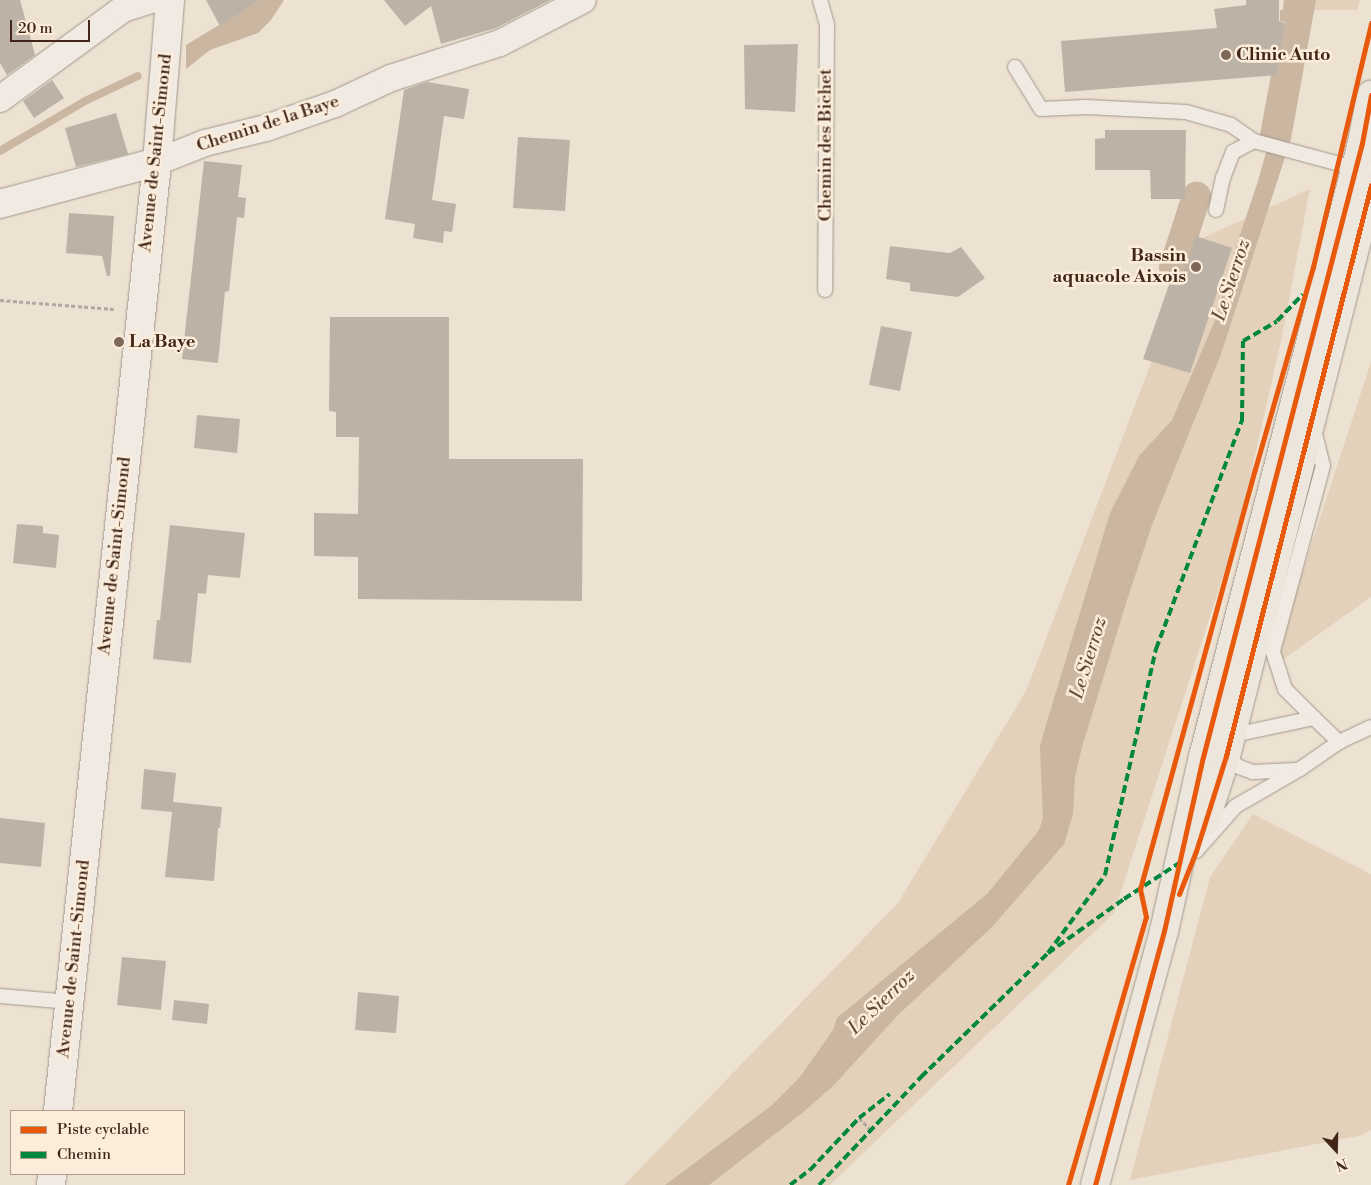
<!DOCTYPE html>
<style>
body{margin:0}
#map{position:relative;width:1371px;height:1185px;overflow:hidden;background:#ede2d2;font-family:"Libre Bodoni",serif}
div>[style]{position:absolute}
.green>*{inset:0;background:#e3d1bb}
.water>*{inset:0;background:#cab6a1}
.stream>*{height:8px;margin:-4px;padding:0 4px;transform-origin:4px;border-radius:4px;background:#cab6a1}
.canal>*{height:29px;margin:-14.5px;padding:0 14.5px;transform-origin:14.5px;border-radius:14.5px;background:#cab6a1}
.building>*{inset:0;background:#bcb2a6}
.path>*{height:3px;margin-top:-1.5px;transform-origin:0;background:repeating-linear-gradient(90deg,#b0a8a2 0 4px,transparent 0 6.5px)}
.roads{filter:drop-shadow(0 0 1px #a1978c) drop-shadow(0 0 1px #a1978c)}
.lane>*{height:14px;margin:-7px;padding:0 7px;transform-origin:7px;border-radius:7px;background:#f0eae2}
.street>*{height:26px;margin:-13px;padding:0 13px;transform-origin:13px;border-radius:13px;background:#f0eae2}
.secondary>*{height:28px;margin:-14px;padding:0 14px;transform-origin:14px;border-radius:14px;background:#f0eae2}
.primary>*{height:28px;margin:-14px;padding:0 14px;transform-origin:14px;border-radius:14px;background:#ede6dd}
.quiet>*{height:4px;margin-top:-2px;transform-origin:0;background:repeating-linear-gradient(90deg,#00873e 0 8px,transparent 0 12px)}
.cycleway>*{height:5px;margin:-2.5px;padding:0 2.5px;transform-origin:2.5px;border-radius:2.5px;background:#e8590c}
.dots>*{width:14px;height:14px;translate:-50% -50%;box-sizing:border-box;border:2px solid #fbedda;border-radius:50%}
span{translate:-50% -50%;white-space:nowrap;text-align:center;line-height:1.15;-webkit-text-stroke:5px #fbedda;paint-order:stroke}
.poi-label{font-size:18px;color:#43261a;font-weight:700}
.left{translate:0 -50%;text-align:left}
.right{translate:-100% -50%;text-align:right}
.street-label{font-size:18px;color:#43261a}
.water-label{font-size:19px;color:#674c3c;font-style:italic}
.legend{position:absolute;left:10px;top:1110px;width:175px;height:65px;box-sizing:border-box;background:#fbedda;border:1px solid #b19d8d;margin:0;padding:6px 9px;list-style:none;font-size:15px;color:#43261a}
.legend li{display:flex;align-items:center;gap:10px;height:25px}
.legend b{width:25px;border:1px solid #b19d8d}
.north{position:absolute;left:1311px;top:1125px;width:50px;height:50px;-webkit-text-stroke:4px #fbedda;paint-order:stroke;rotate:159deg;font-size:14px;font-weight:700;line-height:20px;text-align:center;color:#43261a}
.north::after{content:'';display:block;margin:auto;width:18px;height:22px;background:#43261a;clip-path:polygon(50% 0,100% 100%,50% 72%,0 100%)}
.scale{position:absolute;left:10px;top:20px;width:80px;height:22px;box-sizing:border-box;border:2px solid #43261a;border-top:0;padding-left:6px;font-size:15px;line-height:18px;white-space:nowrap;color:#43261a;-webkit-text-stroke:4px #fbedda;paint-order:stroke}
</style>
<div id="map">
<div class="green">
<i style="clip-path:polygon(1284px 0,1360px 0,1357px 10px,1283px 10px)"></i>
<i style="clip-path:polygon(1310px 189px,1281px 341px,1238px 530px,1114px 913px,830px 1185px,624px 1185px,898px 903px,1026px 691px,1198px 240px)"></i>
<i style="clip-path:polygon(1371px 362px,1371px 597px,1271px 668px)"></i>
<i style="clip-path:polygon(1253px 814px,1371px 874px,1371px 1130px,1363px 1135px,1130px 1180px,1210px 877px)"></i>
</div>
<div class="water">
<i style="clip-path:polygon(260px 0,284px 0,271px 20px,258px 33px,210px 50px,186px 69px,186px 45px)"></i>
<i style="clip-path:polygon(1284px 0,1316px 0,1291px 139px,1221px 354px,1152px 525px,1127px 600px,1082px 747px,1075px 777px,1073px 814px,1064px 844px,993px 926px,898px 1015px,833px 1086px,801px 1114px,709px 1185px,665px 1185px,771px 1106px,800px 1077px,833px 1030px,837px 1018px,988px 893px,1039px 830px,1043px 818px,1040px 746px,1043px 735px,1110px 513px,1139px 456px,1172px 420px,1216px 318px,1236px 247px,1258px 181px,1268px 145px,1258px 145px,1271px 75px,1277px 74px,1285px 22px,1280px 21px,1280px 10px,1283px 10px)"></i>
</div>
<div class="stream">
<i style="left:0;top:151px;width:101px;rotate:-30.4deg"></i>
<i style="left:87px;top:100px;width:56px;rotate:-25.2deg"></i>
</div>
<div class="canal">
<i style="left:1173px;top:267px;width:75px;rotate:-72.1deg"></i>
</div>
<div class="building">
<i style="clip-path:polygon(0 0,20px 0,35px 55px,7px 75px,0 63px)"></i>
<i style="clip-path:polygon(206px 0,260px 0,220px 26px)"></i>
<i style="clip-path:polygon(384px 0,550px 0,496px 28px,441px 44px,431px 6px,405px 26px)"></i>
<i style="clip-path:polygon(1246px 0,1279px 0,1279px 21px,1285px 23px,1277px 75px,1065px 92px,1061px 41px,1217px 28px,1214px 9px,1246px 5px)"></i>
<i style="clip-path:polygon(798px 44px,795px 112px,745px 109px,744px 45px)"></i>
<i style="clip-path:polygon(52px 80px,64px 98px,34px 118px,23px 101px)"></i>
<i style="clip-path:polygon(427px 82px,469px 89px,464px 119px,444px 116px,432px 200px,456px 204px,452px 232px,444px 231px,443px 243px,413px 238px,415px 224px,385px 219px,404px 90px)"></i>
<i style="clip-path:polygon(116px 113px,128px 154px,76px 167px,65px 128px)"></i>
<i style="clip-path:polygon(1105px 130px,1186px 130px,1185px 199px,1151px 199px,1150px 170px,1095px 170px,1095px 139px,1105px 138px)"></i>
<i style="clip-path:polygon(518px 137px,570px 140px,565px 211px,513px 208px)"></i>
<i style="clip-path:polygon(204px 161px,242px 165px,238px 197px,246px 198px,244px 218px,237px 217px,229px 291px,225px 292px,218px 363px,182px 359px)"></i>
<i style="clip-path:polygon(69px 213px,114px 216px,110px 276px,107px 276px,102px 256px,66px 253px)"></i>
<i style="clip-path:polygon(1196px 236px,1232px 248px,1190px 373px,1143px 359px,1171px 279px,1180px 281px)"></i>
<i style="clip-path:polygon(890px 246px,950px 253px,961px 247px,985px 278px,958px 297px,910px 291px,910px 283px,886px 279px)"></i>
<i style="clip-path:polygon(330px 317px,449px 317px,449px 459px,583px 459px,582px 601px,358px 599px,358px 557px,314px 556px,314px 513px,358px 514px,359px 437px,336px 437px,336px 412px,329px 411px)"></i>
<i style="clip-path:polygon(881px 326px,912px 332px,900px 391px,869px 385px)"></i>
<i style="clip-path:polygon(197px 415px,240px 419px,237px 453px,194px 448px)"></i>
<i style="clip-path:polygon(17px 524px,43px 526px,43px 533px,59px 535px,56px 568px,13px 563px)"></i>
<i style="clip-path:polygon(170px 525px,245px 533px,240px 578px,208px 575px,206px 594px,198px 593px,191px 663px,153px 659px,157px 620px,160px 620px)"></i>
<i style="clip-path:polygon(144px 769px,176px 773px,173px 802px,222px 807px,220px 828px,218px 828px,214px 881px,165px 877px,172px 812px,141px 809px)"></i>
<i style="clip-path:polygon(0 818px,45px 823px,41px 867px,0 863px)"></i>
<i style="clip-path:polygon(122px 957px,166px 961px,161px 1010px,117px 1005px)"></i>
<i style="clip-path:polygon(358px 992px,399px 996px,396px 1033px,355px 1030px)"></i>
<i style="clip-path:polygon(174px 1000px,209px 1004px,207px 1024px,172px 1020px)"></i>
</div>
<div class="path">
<i style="left:0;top:300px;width:114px;rotate:4.5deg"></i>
<i style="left:859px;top:1118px;width:18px;rotate:45deg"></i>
</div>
<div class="roads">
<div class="lane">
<i style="left:820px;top:0;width:25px;rotate:74deg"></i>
<i style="left:827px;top:24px;width:266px;rotate:90.4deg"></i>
<i style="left:1015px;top:67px;width:49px;rotate:58.2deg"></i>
<i style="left:1041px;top:109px;width:45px;rotate:-2.5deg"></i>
<i style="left:1086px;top:107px;width:100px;rotate:2.9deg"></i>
<i style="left:1186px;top:112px;width:47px;rotate:16.1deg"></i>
<i style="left:1231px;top:125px;width:28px;rotate:35deg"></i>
<i style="left:1254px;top:141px;width:105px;rotate:15deg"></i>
<i style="left:1355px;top:168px;width:16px;rotate:7deg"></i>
<i style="left:1216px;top:210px;width:33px;rotate:-78deg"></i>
<i style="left:1223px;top:178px;width:28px;rotate:-69deg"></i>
<i style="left:1233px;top:152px;width:24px;rotate:-28deg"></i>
<i style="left:1314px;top:718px;width:41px;rotate:-135deg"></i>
<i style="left:1285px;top:689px;width:40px;rotate:-108deg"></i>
<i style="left:1273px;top:651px;width:192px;rotate:-74.9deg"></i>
<i style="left:1323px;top:466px;width:37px;rotate:-104deg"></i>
<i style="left:1229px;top:736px;width:87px;rotate:-12deg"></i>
<i style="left:1314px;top:718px;width:35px;rotate:44deg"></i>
<i style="left:1222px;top:754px;width:21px;rotate:37deg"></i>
<i style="left:1239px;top:767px;width:15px;rotate:20deg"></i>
<i style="left:1253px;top:772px;width:42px;rotate:-2.7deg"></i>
<i style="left:1196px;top:851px;width:60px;rotate:-48.4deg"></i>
<i style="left:1236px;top:806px;width:74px;rotate:-30deg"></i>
<i style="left:1300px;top:769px;width:47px;rotate:-34.7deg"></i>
<i style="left:1339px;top:742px;width:35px;rotate:-25deg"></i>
<i style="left:0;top:996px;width:70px;rotate:4.9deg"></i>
</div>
<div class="street">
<i style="left:0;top:99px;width:152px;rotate:-36.2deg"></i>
<i style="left:123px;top:9px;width:29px;rotate:-18deg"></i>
<i style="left:157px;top:162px;width:52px;rotate:-21.6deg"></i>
<i style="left:205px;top:143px;width:63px;rotate:-13.8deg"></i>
<i style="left:266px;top:128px;width:73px;rotate:-19.2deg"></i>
<i style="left:335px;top:104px;width:62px;rotate:-24.9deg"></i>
<i style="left:391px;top:78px;width:114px;rotate:-17.8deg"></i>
<i style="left:500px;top:43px;width:93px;rotate:-27.4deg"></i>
</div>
<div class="secondary">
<i style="left:0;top:204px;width:163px;rotate:-15deg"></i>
<i style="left:58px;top:1111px;width:954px;rotate:-84.04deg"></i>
<i style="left:157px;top:162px;width:163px;rotate:-85.4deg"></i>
<i style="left:51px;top:1185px;width:11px;rotate:-85deg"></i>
</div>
<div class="primary">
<i style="left:1205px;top:822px;width:69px;rotate:-72.3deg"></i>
<i style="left:1226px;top:756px;width:589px;rotate:-75.75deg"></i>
<i style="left:1095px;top:1185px;width:263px;rotate:-74.8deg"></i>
<i style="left:1164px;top:931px;width:178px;rotate:-77.4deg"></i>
<i style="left:1203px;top:757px;width:634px;rotate:-75.48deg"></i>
<i style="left:1362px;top:143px;width:49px;rotate:-79.4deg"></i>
</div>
</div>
<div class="quiet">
<i style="left:1048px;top:953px;width:97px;rotate:-53.8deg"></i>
<i style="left:1105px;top:875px;width:232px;rotate:-77.3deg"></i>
<i style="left:1156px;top:649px;width:245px;rotate:-69.4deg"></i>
<i style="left:1242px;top:420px;width:79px;rotate:-89.3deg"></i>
<i style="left:1243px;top:341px;width:39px;rotate:-30deg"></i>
<i style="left:1277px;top:321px;width:37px;rotate:-46deg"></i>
<i style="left:790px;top:1185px;width:25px;rotate:-37deg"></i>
<i style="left:810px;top:1170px;width:71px;rotate:-46.7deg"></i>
<i style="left:859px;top:1118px;width:39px;rotate:-38deg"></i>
<i style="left:819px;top:1185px;width:149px;rotate:-46.6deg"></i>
<i style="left:921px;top:1077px;width:177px;rotate:-44.3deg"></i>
<i style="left:1048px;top:953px;width:93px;rotate:-35.4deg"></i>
<i style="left:1124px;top:899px;width:66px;rotate:-33.2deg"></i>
</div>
<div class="cycleway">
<i style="left:1179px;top:894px;width:46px;rotate:-68.4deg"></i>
<i style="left:1196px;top:851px;width:100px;rotate:-72.5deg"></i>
<i style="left:1226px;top:756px;width:589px;rotate:-75.75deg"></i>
<i style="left:1068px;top:1185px;width:279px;rotate:-73.8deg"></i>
<i style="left:1146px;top:917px;width:29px;rotate:-102deg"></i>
<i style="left:1140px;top:889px;width:435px;rotate:-74.7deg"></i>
<i style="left:1255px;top:469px;width:210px;rotate:-74deg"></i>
<i style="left:1313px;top:267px;width:251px;rotate:-76.6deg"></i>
<i style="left:1095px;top:1185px;width:263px;rotate:-74.8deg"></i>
<i style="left:1164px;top:931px;width:178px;rotate:-77.4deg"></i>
<i style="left:1203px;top:757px;width:634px;rotate:-75.48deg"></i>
<i style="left:1362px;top:143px;width:49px;rotate:-79.4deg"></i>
</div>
<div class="dots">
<i style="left:1226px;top:55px;background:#7e685a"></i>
<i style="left:1196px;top:267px;background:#7e685a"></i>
<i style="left:119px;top:342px;background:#7e685a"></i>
</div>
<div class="poi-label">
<span class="left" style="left:1236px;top:55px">Clinic Auto</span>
<span class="right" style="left:1186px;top:267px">Bassin<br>aquacole Aixois</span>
<span class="left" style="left:129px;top:342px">La Baye</span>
</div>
<div class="street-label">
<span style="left:268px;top:124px;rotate:-18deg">Chemin de la Baye</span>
<span style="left:826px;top:145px;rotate:-90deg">Chemin des Bichet</span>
<span style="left:156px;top:153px;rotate:-84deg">Avenue de Saint-Simond</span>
<span style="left:115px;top:556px;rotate:-84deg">Avenue de Saint-Simond</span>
<span style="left:74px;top:959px;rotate:-84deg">Avenue de Saint-Simond</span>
</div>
<div class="water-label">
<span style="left:1232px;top:280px;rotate:-72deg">Le Sierroz</span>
<span style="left:1089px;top:658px;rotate:-73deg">Le Sierroz</span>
<span style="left:882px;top:1002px;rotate:-44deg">Le Sierroz</span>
</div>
<ul class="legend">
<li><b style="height:6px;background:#e8590c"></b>Piste cyclable</li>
<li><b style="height:6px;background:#00873e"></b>Chemin</li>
</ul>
<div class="north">N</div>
<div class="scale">20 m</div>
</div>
